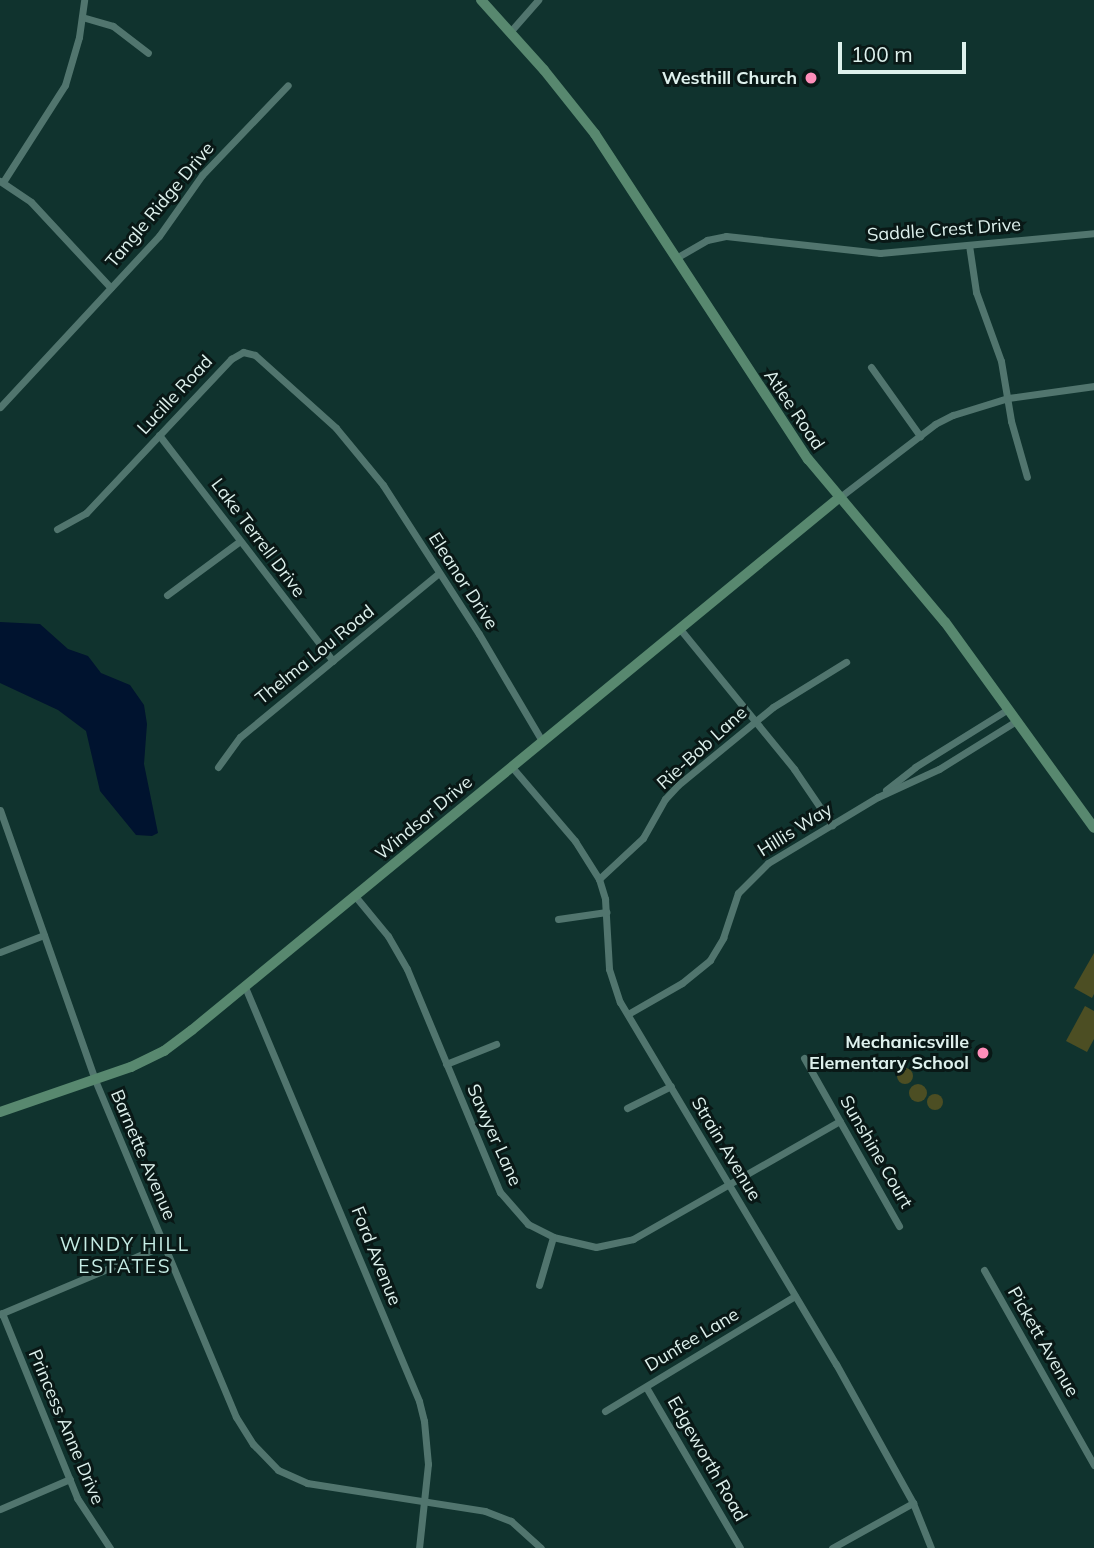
<!DOCTYPE html>
<style>
body{margin:0}
#map{position:relative;width:1094px;height:1548px;overflow:hidden;background:#10332e;font-family:Mulish,sans-serif}
div>[style]{position:absolute}
.green>*{inset:0;background:#4c4e23}
.round{border-radius:50%}
.water>*{inset:0;background:#00132f}
.street>*{height:7px;margin:-3.5px;padding:0 3.5px;transform-origin:3.5px;border-radius:3.5px;background:#51756e}
.secondary>*{height:10px;margin:-5px;padding:0 5px;transform-origin:5px;border-radius:5px;background:#58886f}
.dots>*{width:19px;height:19px;translate:-50% -50%;box-sizing:border-box;border:4px solid #091816;border-radius:50%}
span{translate:-50% -50%;white-space:nowrap;text-align:center;line-height:1.15;-webkit-text-stroke:6px #091816;paint-order:stroke}
.poi-label{font-size:18px;color:#def1ed;font-weight:700}
.right{translate:-100% -50%;text-align:right}
.street-label{font-size:18px;color:#def1ed}
.neighbourhood-label{font-size:19px;color:#c6ede5;letter-spacing:2px}
.scale{position:absolute;left:838px;top:42px;width:128px;height:32px;box-sizing:border-box;border:4px solid #def1ed;border-top:0;padding-left:9px;font-size:21px;line-height:24px;white-space:nowrap;color:#def1ed;-webkit-text-stroke:5px #091816;paint-order:stroke}
</style>
<div id="map">
<div class="green">
<i style="clip-path:polygon(1094px 953px,1094px 994px,1092px 998px,1074px 988px)"></i>
<i style="clip-path:polygon(1085px 1006px,1094px 1011px,1094px 1039px,1087px 1052px,1066px 1041px)"></i>
<i class="round" style="left:897px;top:1068px;width:16px;height:16px"></i>
<i class="round" style="left:909px;top:1084px;width:18px;height:18px"></i>
<i class="round" style="left:927px;top:1094px;width:16px;height:16px"></i>
</div>
<div class="water">
<i style="clip-path:polygon(0 622px,40px 624px,68px 649px,88px 656px,101px 673px,130px 685px,144px 705px,147px 724px,144px 764px,158px 833px,152px 836px,136px 835px,100px 791px,86px 731px,58px 710px,0 683px)"></i>
</div>
<div class="street">
<i style="left:82px;top:17px;width:32px;rotate:16deg"></i>
<i style="left:113px;top:26px;width:44px;rotate:37.6deg"></i>
<i style="left:510px;top:32px;width:43px;rotate:-48.8deg"></i>
<i style="left:0;top:181px;width:37px;rotate:34deg"></i>
<i style="left:31px;top:202px;width:117px;rotate:47.1deg"></i>
<i style="left:3px;top:182px;width:115px;rotate:-57.4deg"></i>
<i style="left:65px;top:85px;width:50px;rotate:-73.7deg"></i>
<i style="left:79px;top:37px;width:37px;rotate:-82deg"></i>
<i style="left:969px;top:245px;width:48px;rotate:81.5deg"></i>
<i style="left:976px;top:292px;width:73px;rotate:70.1deg"></i>
<i style="left:1001px;top:361px;width:61px;rotate:80.5deg"></i>
<i style="left:1011px;top:421px;width:58px;rotate:74.1deg"></i>
<i style="left:676px;top:258px;width:36px;rotate:-30deg"></i>
<i style="left:707px;top:240px;width:19px;rotate:-12deg"></i>
<i style="left:726px;top:236px;width:155px;rotate:6.3deg"></i>
<i style="left:880px;top:253px;width:215px;rotate:-5.3deg"></i>
<i style="left:871px;top:367px;width:85px;rotate:54.6deg"></i>
<i style="left:0;top:407px;width:233px;rotate:-47.1deg"></i>
<i style="left:159px;top:236px;width:75px;rotate:-54.8deg"></i>
<i style="left:202px;top:175px;width:124px;rotate:-46.3deg"></i>
<i style="left:159px;top:435px;width:285px;rotate:52.4deg"></i>
<i style="left:840px;top:497px;width:120px;rotate:-37.5deg"></i>
<i style="left:935px;top:424px;width:20px;rotate:-27deg"></i>
<i style="left:953px;top:415px;width:58px;rotate:-17.2deg"></i>
<i style="left:1008px;top:398px;width:87px;rotate:-7.9deg"></i>
<i style="left:57px;top:529px;width:33px;rotate:-29deg"></i>
<i style="left:86px;top:513px;width:212px;rotate:-46.7deg"></i>
<i style="left:231px;top:359px;width:14px;rotate:-30deg"></i>
<i style="left:243px;top:352px;width:12px;rotate:14deg"></i>
<i style="left:255px;top:355px;width:109px;rotate:42deg"></i>
<i style="left:336px;top:428px;width:74px;rotate:50.5deg"></i>
<i style="left:383px;top:485px;width:177px;rotate:57.2deg"></i>
<i style="left:479px;top:634px;width:124px;rotate:59.5deg"></i>
<i style="left:167px;top:595px;width:91px;rotate:-36.5deg"></i>
<i style="left:680px;top:629px;width:181px;rotate:50.8deg"></i>
<i style="left:794px;top:769px;width:68px;rotate:55.8deg"></i>
<i style="left:511px;top:766px;width:99px;rotate:49.5deg"></i>
<i style="left:575px;top:841px;width:45px;rotate:57.7deg"></i>
<i style="left:599px;top:879px;width:21px;rotate:73deg"></i>
<i style="left:605px;top:899px;width:70px;rotate:86.7deg"></i>
<i style="left:609px;top:969px;width:35px;rotate:72deg"></i>
<i style="left:620px;top:1002px;width:422px;rotate:59.2deg"></i>
<i style="left:836px;top:1364px;width:159px;rotate:61deg"></i>
<i style="left:913px;top:1503px;width:48px;rotate:68.2deg"></i>
<i style="left:218px;top:767px;width:37px;rotate:-54deg"></i>
<i style="left:240px;top:737px;width:256px;rotate:-39.5deg"></i>
<i style="left:886px;top:790px;width:37px;rotate:-38deg"></i>
<i style="left:915px;top:767px;width:110px;rotate:-31.9deg"></i>
<i style="left:0;top:810px;width:286px;rotate:70.6deg"></i>
<i style="left:95px;top:1080px;width:365px;rotate:67.3deg"></i>
<i style="left:236px;top:1417px;width:32px;rotate:58deg"></i>
<i style="left:253px;top:1444px;width:36px;rotate:46deg"></i>
<i style="left:278px;top:1470px;width:32px;rotate:24deg"></i>
<i style="left:307px;top:1483px;width:180px;rotate:8.9deg"></i>
<i style="left:485px;top:1511px;width:28px;rotate:21deg"></i>
<i style="left:511px;top:1521px;width:40px;rotate:42deg"></i>
<i style="left:599px;top:879px;width:60px;rotate:-43deg"></i>
<i style="left:643px;top:838px;width:45px;rotate:-60.6deg"></i>
<i style="left:665px;top:799px;width:19px;rotate:-47deg"></i>
<i style="left:678px;top:785px;width:123px;rotate:-39.4deg"></i>
<i style="left:773px;top:707px;width:86px;rotate:-31.7deg"></i>
<i style="left:355px;top:896px;width:52px;rotate:50.5deg"></i>
<i style="left:388px;top:936px;width:38px;rotate:60deg"></i>
<i style="left:407px;top:969px;width:242px;rotate:67.4deg"></i>
<i style="left:500px;top:1192px;width:43px;rotate:48.8deg"></i>
<i style="left:528px;top:1224px;width:28px;rotate:27deg"></i>
<i style="left:553px;top:1237px;width:44px;rotate:13.1deg"></i>
<i style="left:596px;top:1247px;width:38px;rotate:-12deg"></i>
<i style="left:633px;top:1239px;width:238px;rotate:-29.7deg"></i>
<i style="left:558px;top:919px;width:49px;rotate:-8.3deg"></i>
<i style="left:0;top:952px;width:47px;rotate:-21.1deg"></i>
<i style="left:245px;top:987px;width:449px;rotate:67.2deg"></i>
<i style="left:419px;top:1401px;width:21px;rotate:76deg"></i>
<i style="left:424px;top:1421px;width:43px;rotate:84.7deg"></i>
<i style="left:428px;top:1464px;width:84px;rotate:96.1deg"></i>
<i style="left:628px;top:1014px;width:62px;rotate:-29.9deg"></i>
<i style="left:682px;top:983px;width:36px;rotate:-39deg"></i>
<i style="left:710px;top:960px;width:26px;rotate:-59deg"></i>
<i style="left:723px;top:938px;width:47px;rotate:-71.6deg"></i>
<i style="left:738px;top:893px;width:42px;rotate:-45deg"></i>
<i style="left:768px;top:863px;width:128px;rotate:-31deg"></i>
<i style="left:878px;top:797px;width:67px;rotate:-24.7deg"></i>
<i style="left:939px;top:769px;width:91px;rotate:-31.9deg"></i>
<i style="left:804px;top:1058px;width:193px;rotate:60.5deg"></i>
<i style="left:446px;top:1064px;width:54px;rotate:-21.8deg"></i>
<i style="left:627px;top:1108px;width:49px;rotate:-26.6deg"></i>
<i style="left:984px;top:1270px;width:224px;rotate:60.6deg"></i>
<i style="left:539px;top:1285px;width:50px;rotate:-73.7deg"></i>
<i style="left:2px;top:1313px;width:200px;rotate:67.9deg"></i>
<i style="left:77px;top:1498px;width:60px;rotate:56.6deg"></i>
<i style="left:0;top:1314px;width:178px;rotate:-22.8deg"></i>
<i style="left:646px;top:1387px;width:186px;rotate:59.7deg"></i>
<i style="left:605px;top:1411px;width:222px;rotate:-31.2deg"></i>
<i style="left:0;top:1509px;width:76px;rotate:-23.2deg"></i>
<i style="left:832px;top:1548px;width:93px;rotate:-29.1deg"></i>
</div>
<div class="secondary">
<i style="left:481px;top:0;width:94px;rotate:48deg"></i>
<i style="left:544px;top:70px;width:82px;rotate:51.4deg"></i>
<i style="left:595px;top:134px;width:389px;rotate:56.8deg"></i>
<i style="left:808px;top:459px;width:213px;rotate:50deg"></i>
<i style="left:945px;top:622px;width:254px;rotate:54.1deg"></i>
<i style="left:0;top:1112px;width:139px;rotate:-19deg"></i>
<i style="left:131px;top:1067px;width:37px;rotate:-26deg"></i>
<i style="left:164px;top:1051px;width:35px;rotate:-37deg"></i>
<i style="left:192px;top:1030px;width:839px;rotate:-39.44deg"></i>
</div>
<div class="dots">
<i style="left:811px;top:78px;background:#ff8eba"></i>
<i style="left:983px;top:1053px;background:#ff8eba"></i>
</div>
<div class="poi-label">
<span class="right" style="left:797px;top:78px">Westhill Church</span>
<span class="right" style="left:969px;top:1053px">Mechanicsville<br>Elementary School</span>
</div>
<div class="street-label">
<span style="left:160px;top:205px;rotate:-50deg">Tangle Ridge Drive</span>
<span style="left:944px;top:230px;rotate:-4deg">Saddle Crest Drive</span>
<span style="left:175px;top:395px;rotate:-47deg">Lucille Road</span>
<span style="left:794px;top:410px;rotate:56deg">Atlee Road</span>
<span style="left:258px;top:538px;rotate:53deg">Lake Terrell Drive</span>
<span style="left:463px;top:581px;rotate:57deg">Eleanor Drive</span>
<span style="left:315px;top:655px;rotate:-39deg">Thelma Lou Road</span>
<span style="left:702px;top:748px;rotate:-42deg">Rie-Bob Lane</span>
<span style="left:424px;top:818px;rotate:-40deg">Windsor Drive</span>
<span style="left:795px;top:830px;rotate:-32deg">Hillis Way</span>
<span style="left:494px;top:1135px;rotate:66deg">Sawyer Lane</span>
<span style="left:726px;top:1149px;rotate:59deg">Strain Avenue</span>
<span style="left:876px;top:1152px;rotate:60deg">Sunshine Court</span>
<span style="left:143px;top:1155px;rotate:67deg">Barnette Avenue</span>
<span style="left:376px;top:1256px;rotate:68deg">Ford Avenue</span>
<span style="left:692px;top:1340px;rotate:-31deg">Dunfee Lane</span>
<span style="left:1043px;top:1342px;rotate:60deg">Pickett Avenue</span>
<span style="left:66px;top:1427px;rotate:67deg">Princess Anne Drive</span>
<span style="left:707px;top:1459px;rotate:60deg">Edgeworth Road</span>
</div>
<div class="neighbourhood-label">
<span style="left:125px;top:1256px">WINDY HILL<br>ESTATES</span>
</div>
<div class="scale">100 m</div>
</div>
